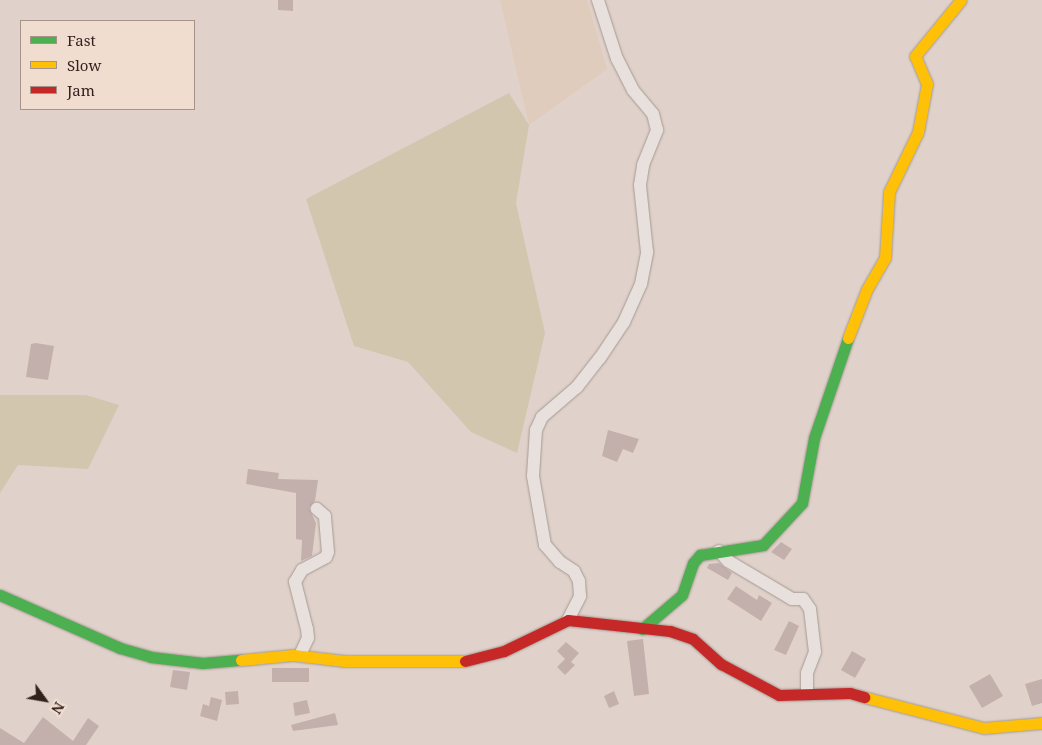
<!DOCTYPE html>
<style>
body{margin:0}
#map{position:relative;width:1042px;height:745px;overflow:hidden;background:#e0d2ca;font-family:"Noto Serif",serif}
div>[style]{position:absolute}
.farmland>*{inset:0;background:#dfccbc}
.green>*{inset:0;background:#d2c6ae}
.building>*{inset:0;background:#c3b0ac}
.roads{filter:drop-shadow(0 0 1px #a59994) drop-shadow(0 0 1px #a59994)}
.street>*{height:12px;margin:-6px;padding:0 6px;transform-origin:6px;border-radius:6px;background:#e8e0dc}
.fast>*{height:11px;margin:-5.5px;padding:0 5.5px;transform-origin:5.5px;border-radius:5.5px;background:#4caf50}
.slow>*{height:11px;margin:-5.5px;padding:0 5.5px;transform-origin:5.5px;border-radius:5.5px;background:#ffc107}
.jam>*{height:11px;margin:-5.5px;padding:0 5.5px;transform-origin:5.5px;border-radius:5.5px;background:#c62828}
span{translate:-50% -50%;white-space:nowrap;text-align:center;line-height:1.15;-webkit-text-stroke:4px #f1ddd0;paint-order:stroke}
.legend{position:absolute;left:20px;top:20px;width:175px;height:90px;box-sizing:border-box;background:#f1ddd0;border:1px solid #a59288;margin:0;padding:6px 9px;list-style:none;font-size:15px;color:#32211d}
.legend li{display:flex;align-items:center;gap:10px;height:25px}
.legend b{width:25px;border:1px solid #a59288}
.north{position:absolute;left:20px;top:675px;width:50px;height:50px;-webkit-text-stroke:4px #f1ddd0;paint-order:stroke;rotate:122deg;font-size:14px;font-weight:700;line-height:20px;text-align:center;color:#32211d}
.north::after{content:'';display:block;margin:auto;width:18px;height:22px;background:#32211d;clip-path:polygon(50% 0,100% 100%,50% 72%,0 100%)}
</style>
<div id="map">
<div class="farmland">
<i style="clip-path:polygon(500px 0,587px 0,607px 69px,529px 125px)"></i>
</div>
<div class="green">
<i style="clip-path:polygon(509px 93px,529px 125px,516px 203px,545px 333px,517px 453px,471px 432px,408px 362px,354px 346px,306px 199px)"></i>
<i style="clip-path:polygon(0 395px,86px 395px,119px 405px,88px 469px,18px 465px,0 493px)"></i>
</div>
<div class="building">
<i style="clip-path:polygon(278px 0,293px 0,293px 11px,278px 10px)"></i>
<i style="clip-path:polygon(36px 343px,54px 346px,48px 380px,26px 377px,31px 344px)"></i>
<i style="clip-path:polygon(608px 430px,639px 439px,633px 453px,623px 449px,617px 462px,602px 456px)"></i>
<i style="clip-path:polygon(248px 469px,279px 473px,278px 479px,318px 480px,315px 501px,309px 508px,316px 523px,312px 556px,301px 561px,302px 540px,296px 539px,296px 493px,246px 484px)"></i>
<i style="clip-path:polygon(781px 542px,792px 549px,784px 560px,771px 552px)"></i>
<i style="clip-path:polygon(719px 563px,732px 573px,728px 580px,707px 568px,709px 564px)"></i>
<i style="clip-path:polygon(736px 586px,757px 600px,759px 595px,772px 603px,761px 621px,727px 599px)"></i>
<i style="clip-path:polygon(789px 621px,799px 626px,786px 655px,774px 650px)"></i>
<i style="clip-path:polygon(643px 639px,649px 694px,634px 696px,627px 641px)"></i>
<i style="clip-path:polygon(566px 642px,579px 653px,571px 662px,575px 665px,565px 675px,557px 667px,565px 659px,557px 651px)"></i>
<i style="clip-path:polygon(852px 651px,866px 659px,855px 678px,841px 670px)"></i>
<i style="clip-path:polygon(272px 668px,309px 668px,309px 682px,272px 682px)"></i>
<i style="clip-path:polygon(173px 670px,190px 672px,187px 690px,170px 687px)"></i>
<i style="clip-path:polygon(990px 674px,1003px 696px,982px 708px,969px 686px)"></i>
<i style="clip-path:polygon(1042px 679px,1042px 703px,1032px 706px,1025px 684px)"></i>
<i style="clip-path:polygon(238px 691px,239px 704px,226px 705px,225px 692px)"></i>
<i style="clip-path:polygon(614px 691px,619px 704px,609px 708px,604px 696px)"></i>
<i style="clip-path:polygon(211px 697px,222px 700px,217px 721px,200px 716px,203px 704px,209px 706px)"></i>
<i style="clip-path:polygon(307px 700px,310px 713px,295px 716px,293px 703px)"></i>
<i style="clip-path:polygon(335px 713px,338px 725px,293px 731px,291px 725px)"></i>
<i style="clip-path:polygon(43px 717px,73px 741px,88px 718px,99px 726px,86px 745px,0 745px,0 728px,24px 743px)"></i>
</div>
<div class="roads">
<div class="street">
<i style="left:719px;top:551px;width:13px;rotate:48deg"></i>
<i style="left:728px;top:561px;width:74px;rotate:30.7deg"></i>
<i style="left:792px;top:599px;width:11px"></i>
<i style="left:803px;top:599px;width:12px;rotate:55deg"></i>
<i style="left:810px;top:609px;width:43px;rotate:83.4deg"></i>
<i style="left:815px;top:652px;width:22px;rotate:111deg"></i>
<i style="left:807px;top:673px;width:21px;rotate:90deg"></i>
<i style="left:568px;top:620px;width:27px;rotate:-63deg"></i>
<i style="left:580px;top:596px;width:15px;rotate:-94deg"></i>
<i style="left:579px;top:581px;width:11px;rotate:-117deg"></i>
<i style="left:574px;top:571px;width:17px;rotate:-147deg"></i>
<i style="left:560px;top:562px;width:23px;rotate:-131deg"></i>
<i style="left:545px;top:545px;width:70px;rotate:-99.9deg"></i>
<i style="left:533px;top:476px;width:46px;rotate:-86.3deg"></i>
<i style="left:536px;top:430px;width:14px;rotate:-65deg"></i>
<i style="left:542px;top:417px;width:46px;rotate:-40.6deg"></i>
<i style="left:577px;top:387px;width:37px;rotate:-52deg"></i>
<i style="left:600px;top:358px;width:43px;rotate:-56.3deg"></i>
<i style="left:624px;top:322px;width:42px;rotate:-65.9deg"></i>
<i style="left:641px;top:284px;width:33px;rotate:-79deg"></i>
<i style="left:647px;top:252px;width:67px;rotate:-96deg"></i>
<i style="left:640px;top:185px;width:20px;rotate:-81deg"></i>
<i style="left:643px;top:165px;width:38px;rotate:-68deg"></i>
<i style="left:657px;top:130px;width:16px;rotate:-104deg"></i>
<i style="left:653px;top:114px;width:31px;rotate:-130deg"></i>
<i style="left:633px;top:90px;width:35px;rotate:-117deg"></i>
<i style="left:617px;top:59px;width:62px;rotate:-107.9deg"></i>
<i style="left:300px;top:655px;width:19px;rotate:-65deg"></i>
<i style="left:308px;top:638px;width:9px;rotate:-96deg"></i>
<i style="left:307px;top:629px;width:49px;rotate:-104.3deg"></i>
<i style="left:295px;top:582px;width:14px;rotate:-60deg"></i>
<i style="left:302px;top:570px;width:27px;rotate:-28deg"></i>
<i style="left:326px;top:557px;width:5px;rotate:-68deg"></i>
<i style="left:328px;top:552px;width:36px;rotate:-95deg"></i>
<i style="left:325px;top:516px;width:11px;rotate:-139deg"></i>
</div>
<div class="fast">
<i style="left:0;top:595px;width:131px;rotate:23.8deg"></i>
<i style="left:120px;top:648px;width:32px;rotate:16deg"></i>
<i style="left:151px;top:657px;width:52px;rotate:6.6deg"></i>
<i style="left:203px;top:663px;width:38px;rotate:-5deg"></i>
<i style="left:642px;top:629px;width:52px;rotate:-40.4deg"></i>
<i style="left:682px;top:595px;width:34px;rotate:-71deg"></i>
<i style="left:693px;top:563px;width:11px;rotate:-49deg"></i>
<i style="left:700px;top:555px;width:64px;rotate:-9deg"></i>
<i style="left:763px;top:545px;width:57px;rotate:-47.1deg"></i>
<i style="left:802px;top:503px;width:66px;rotate:-79.5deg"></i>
<i style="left:814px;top:438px;width:106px;rotate:-71.2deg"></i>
</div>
<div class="slow">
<i style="left:848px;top:338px;width:53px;rotate:-68.8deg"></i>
<i style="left:867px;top:289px;width:36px;rotate:-60deg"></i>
<i style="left:885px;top:258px;width:66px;rotate:-86.5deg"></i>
<i style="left:889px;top:192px;width:67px;rotate:-64.2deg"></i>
<i style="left:918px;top:132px;width:49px;rotate:-79.4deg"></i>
<i style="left:927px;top:84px;width:30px;rotate:-113deg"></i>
<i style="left:915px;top:56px;width:72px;rotate:-50.6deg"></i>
<i style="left:241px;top:660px;width:52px;rotate:-5.5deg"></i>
<i style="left:293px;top:655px;width:52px;rotate:6.6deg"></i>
<i style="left:345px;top:661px;width:120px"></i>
<i style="left:864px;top:697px;width:124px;rotate:14.5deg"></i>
<i style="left:984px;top:728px;width:58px;rotate:-4.9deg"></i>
</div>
<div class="jam">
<i style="left:465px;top:661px;width:40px;rotate:-14.4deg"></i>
<i style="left:504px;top:651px;width:71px;rotate:-25.8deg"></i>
<i style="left:568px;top:620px;width:103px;rotate:6.2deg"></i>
<i style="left:670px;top:631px;width:24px;rotate:19deg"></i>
<i style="left:693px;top:639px;width:38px;rotate:42deg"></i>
<i style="left:721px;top:664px;width:66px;rotate:28.1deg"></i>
<i style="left:779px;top:695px;width:71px;rotate:-1.6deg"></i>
<i style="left:850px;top:693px;width:15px;rotate:16deg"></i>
</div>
</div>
<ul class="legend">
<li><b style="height:6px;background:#4caf50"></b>Fast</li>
<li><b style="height:6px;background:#ffc107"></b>Slow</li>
<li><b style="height:6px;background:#c62828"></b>Jam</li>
</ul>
<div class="north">N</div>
</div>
